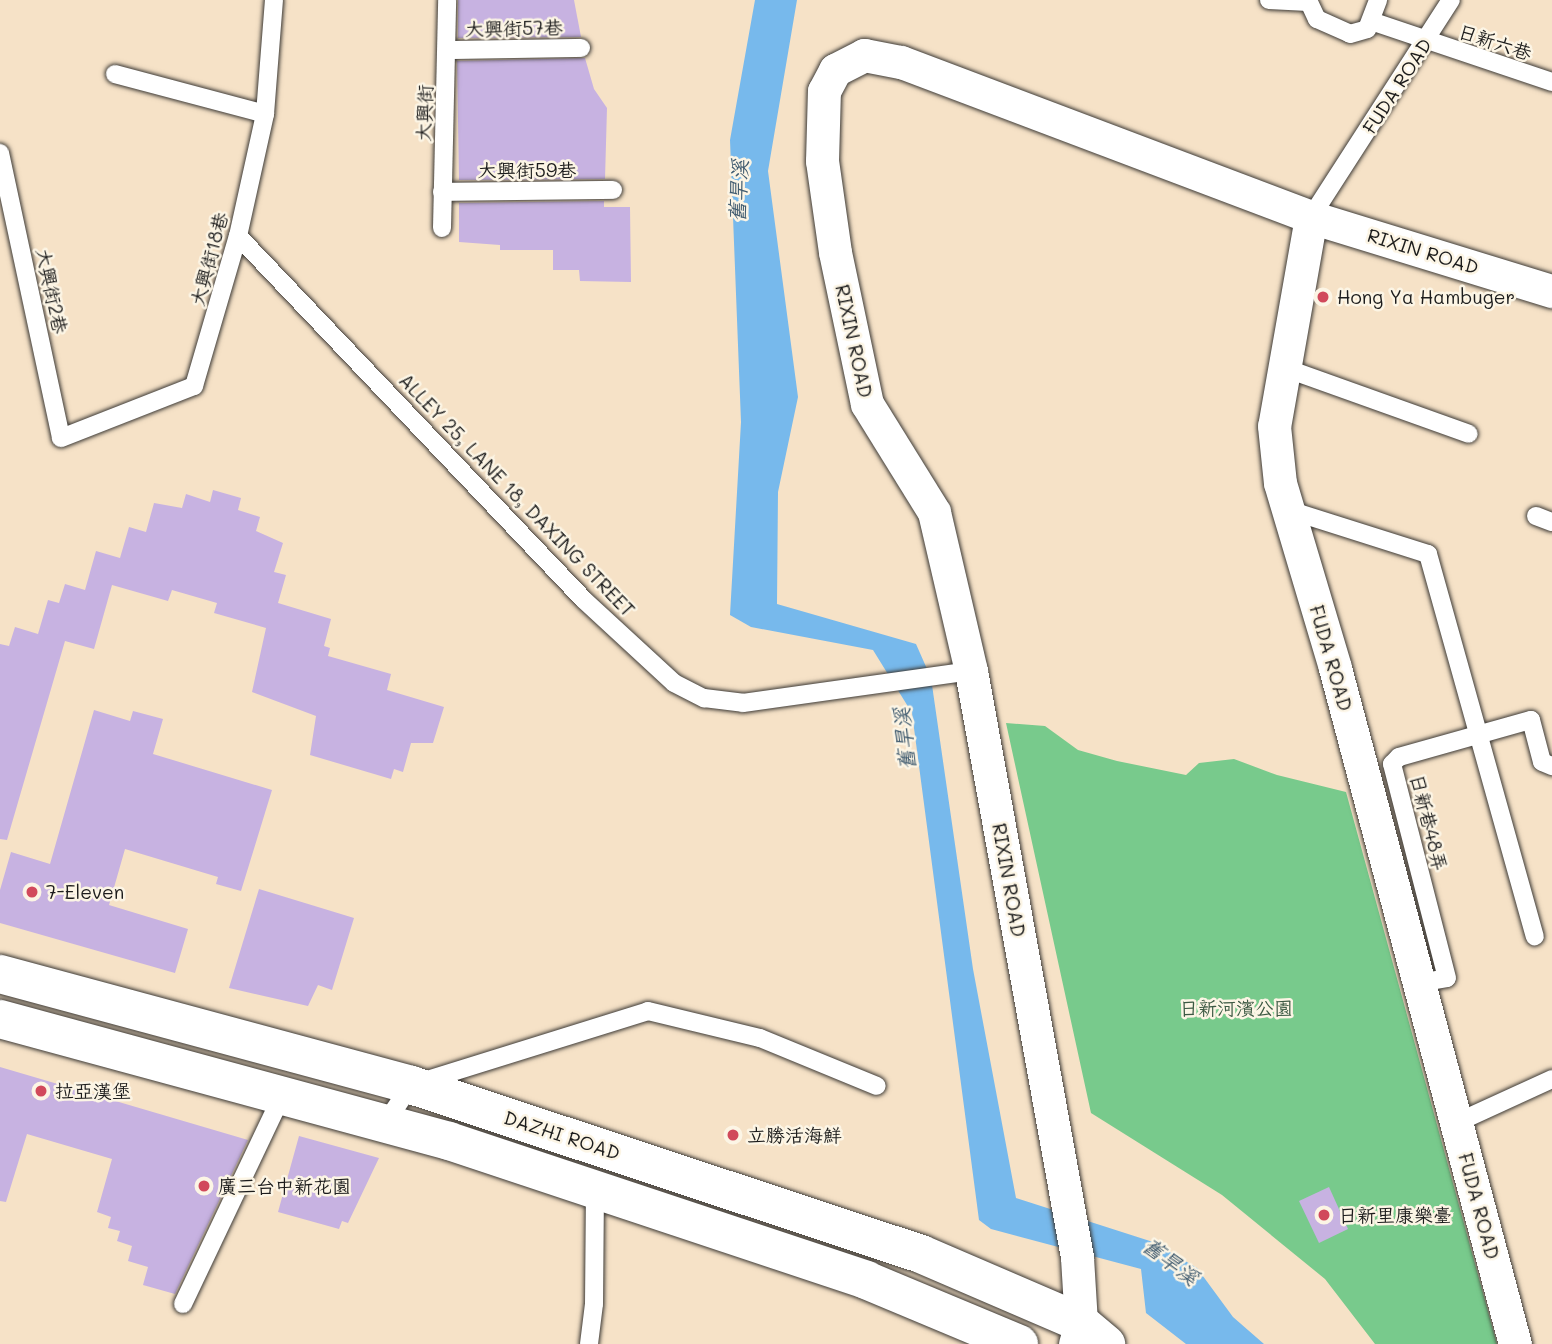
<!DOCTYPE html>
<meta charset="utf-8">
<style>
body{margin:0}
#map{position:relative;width:1552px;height:1344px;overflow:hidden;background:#f6e2c7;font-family:Mali,"LXGW WenKai TC",sans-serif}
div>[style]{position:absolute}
.green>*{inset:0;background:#78ca8c}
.water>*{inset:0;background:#77b9ec}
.building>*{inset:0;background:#c7b2e1}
.roads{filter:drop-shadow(0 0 2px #3d3a36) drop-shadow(0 0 2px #3d3a36)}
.lane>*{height:18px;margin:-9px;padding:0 9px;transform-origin:9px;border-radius:9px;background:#fff}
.street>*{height:33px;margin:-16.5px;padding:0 16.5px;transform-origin:16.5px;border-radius:16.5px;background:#fff}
.secondary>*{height:38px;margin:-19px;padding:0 19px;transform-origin:19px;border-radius:19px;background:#fff}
.dots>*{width:19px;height:19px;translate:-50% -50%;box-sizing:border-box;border:4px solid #fcf5e5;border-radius:50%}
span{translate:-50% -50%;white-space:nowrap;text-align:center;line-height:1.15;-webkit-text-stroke:5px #fcf5e5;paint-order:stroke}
.street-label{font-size:19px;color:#1c1c1c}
.poi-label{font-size:19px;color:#1c1c1c}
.left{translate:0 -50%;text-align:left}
.park-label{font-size:19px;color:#3c5943}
.water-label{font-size:21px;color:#405b6f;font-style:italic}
</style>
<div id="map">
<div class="green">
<i style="clip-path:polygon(1006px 723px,1045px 726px,1078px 750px,1117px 761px,1186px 775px,1199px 763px,1234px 759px,1277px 775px,1346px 792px,1497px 1344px,1375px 1344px,1325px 1279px,1222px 1195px,1091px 1113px)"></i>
</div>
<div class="water">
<i style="clip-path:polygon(755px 0,797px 0,768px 171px,798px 397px,778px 492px,777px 604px,916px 644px,931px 678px,973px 969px,1016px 1198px,1153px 1242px,1197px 1268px,1233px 1317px,1264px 1344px,1186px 1344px,1146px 1313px,1141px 1269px,991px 1229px,979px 1220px,912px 713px,873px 650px,751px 627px,730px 615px,741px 422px,730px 140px)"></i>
</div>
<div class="building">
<i style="clip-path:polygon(458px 0,574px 0,581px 37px,458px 38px)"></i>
<i style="clip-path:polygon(585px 58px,594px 89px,607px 108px,605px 179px,459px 180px,457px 61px)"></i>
<i style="clip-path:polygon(604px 201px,604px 207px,630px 207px,631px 282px,580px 281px,579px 270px,553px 270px,553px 250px,500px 250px,500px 245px,459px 242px,459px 203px)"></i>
<i style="clip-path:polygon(213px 490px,241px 498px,238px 510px,260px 517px,256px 531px,283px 543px,274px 572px,286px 575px,278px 603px,331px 619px,324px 646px,330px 648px,328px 656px,391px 674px,387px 690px,444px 707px,433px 743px,411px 743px,403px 772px,394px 769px,391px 779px,310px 755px,316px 716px,252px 692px,266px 628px,214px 613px,217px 603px,172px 590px,168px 601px,112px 585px,94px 649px,65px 641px,7px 840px,0 839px,0 644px,9px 646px,15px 627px,38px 634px,48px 600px,59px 603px,65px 584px,85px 590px,96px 551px,120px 558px,129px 527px,146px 532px,154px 503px,182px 508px,186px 494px,210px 502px)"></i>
<i style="clip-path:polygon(94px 710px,130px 721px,133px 711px,163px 719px,153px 754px,272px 790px,241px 891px,216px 884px,218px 877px,125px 849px,109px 905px,188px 929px,175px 973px,0 923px,0 890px,11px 852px,50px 864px)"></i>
<i style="clip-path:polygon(259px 889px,354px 918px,332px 990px,318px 985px,308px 1006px,229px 988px)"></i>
<i style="clip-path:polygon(0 1067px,248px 1140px,175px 1294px,143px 1285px,148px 1267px,128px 1261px,132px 1246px,117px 1241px,120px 1231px,108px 1228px,111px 1217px,97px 1212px,112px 1159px,27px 1134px,6px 1202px,0 1201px)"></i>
<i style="clip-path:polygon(299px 1136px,379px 1158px,348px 1223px,342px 1221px,339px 1229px,278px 1212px)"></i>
<i style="clip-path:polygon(1329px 1187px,1348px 1229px,1319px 1243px,1299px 1201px)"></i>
</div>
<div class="roads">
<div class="lane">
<i style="left:1269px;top:0;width:39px;rotate:3deg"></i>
<i style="left:1308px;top:0;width:21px;rotate:65deg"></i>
<i style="left:1317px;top:19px;width:36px;rotate:24deg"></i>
<i style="left:1350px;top:34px;width:18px;rotate:-16deg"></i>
<i style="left:1367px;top:29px;width:31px;rotate:-69deg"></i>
<i style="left:1371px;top:21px;width:191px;rotate:18.6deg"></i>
<i style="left:447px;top:50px;width:134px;rotate:-0.9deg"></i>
<i style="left:115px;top:74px;width:155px;rotate:14.9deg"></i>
<i style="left:0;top:153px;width:291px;rotate:77.9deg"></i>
<i style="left:61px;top:438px;width:143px;rotate:-21.4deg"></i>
<i style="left:194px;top:386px;width:156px;rotate:-73.7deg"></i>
<i style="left:238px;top:236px;width:125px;rotate:-77.5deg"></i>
<i style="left:265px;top:114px;width:114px;rotate:-85.5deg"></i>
<i style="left:442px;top:192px;width:171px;rotate:-0.7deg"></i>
<i style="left:1311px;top:217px;width:258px;rotate:-57.2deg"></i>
<i style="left:442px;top:228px;width:228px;rotate:-88.7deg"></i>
<i style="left:238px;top:236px;width:502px;rotate:46.45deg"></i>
<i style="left:584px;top:600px;width:122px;rotate:42.7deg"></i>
<i style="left:674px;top:683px;width:34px;rotate:27deg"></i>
<i style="left:704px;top:698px;width:39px;rotate:7deg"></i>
<i style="left:743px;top:703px;width:230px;rotate:-8deg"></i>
<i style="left:1285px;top:368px;width:195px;rotate:19.7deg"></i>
<i style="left:1289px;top:510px;width:146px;rotate:17.6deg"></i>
<i style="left:1428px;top:554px;width:397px;rotate:74.4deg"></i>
<i style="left:1536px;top:516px;width:17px;rotate:21deg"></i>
<i style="left:1419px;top:983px;width:28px;rotate:-10deg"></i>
<i style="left:1447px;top:978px;width:221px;rotate:-104.4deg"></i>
<i style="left:1392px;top:764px;width:10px;rotate:-45deg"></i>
<i style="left:1399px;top:757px;width:137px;rotate:-15.7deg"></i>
<i style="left:1531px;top:720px;width:43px;rotate:75.3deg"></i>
<i style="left:1542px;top:762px;width:11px;rotate:22deg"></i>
<i style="left:386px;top:1122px;width:45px;rotate:-56deg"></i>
<i style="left:411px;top:1085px;width:248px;rotate:-17.3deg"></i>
<i style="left:648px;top:1011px;width:115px;rotate:13.6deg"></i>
<i style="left:760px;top:1038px;width:126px;rotate:22.3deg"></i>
<i style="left:1456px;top:1123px;width:106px;rotate:-24.6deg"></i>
<i style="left:183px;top:1304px;width:233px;rotate:-64.6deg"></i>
<i style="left:589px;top:1344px;width:40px;rotate:-82.9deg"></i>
<i style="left:594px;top:1304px;width:114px;rotate:-89.5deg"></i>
</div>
<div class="street">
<i style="left:1311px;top:217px;width:212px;rotate:100deg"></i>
<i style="left:1274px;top:426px;width:57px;rotate:84deg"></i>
<i style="left:1280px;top:483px;width:193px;rotate:73.4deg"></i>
<i style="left:1335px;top:668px;width:700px;rotate:75.09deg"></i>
<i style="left:1075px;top:1344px;width:22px;rotate:-74deg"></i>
<i style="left:1081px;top:1323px;width:66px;rotate:-93.5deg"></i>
<i style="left:1077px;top:1257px;width:596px;rotate:-100.25deg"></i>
<i style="left:971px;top:671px;width:163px;rotate:-103.1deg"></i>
<i style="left:934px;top:512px;width:127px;rotate:-121.8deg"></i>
<i style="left:867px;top:404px;width:155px;rotate:-101.9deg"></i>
<i style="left:835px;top:252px;width:92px;rotate:-98.1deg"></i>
<i style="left:822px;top:161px;width:70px;rotate:-88.4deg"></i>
<i style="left:824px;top:91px;width:24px;rotate:-62deg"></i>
<i style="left:835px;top:70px;width:33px;rotate:-27deg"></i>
<i style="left:864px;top:55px;width:38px;rotate:11deg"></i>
<i style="left:901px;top:62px;width:438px;rotate:20.7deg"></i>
<i style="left:1311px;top:217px;width:252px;rotate:17.1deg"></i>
</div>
<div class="secondary">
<i style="left:0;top:974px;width:426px;rotate:15.1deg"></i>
<i style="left:411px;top:1085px;width:537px;rotate:18.33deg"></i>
<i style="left:921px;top:1254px;width:174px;rotate:23.3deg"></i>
<i style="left:1081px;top:1323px;width:33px;rotate:40deg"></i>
<i style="left:0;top:1019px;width:465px;rotate:15.2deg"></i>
<i style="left:449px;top:1141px;width:440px;rotate:18.4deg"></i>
<i style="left:866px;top:1280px;width:166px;rotate:22.7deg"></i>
</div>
</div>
<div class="dots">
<i style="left:1323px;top:297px;background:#d1495b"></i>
<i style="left:32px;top:892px;background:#d1495b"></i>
<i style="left:41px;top:1091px;background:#d1495b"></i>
<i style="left:733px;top:1135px;background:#d1495b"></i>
<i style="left:204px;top:1186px;background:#d1495b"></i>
<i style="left:1324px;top:1215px;background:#d1495b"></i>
</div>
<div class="street-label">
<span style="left:514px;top:28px;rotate:-1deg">大興街57巷</span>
<span style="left:1495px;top:42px;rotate:18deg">日新六巷</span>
<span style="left:1397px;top:86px;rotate:-57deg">FUDA ROAD</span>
<span style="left:424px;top:113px;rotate:-88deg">大興街</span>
<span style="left:527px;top:170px">大興街59巷</span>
<span style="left:1423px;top:251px;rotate:17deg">RIXIN ROAD</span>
<span style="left:209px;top:259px;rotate:-75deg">大興街18巷</span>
<span style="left:52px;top:291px;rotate:78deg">大興街2巷</span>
<span style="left:854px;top:341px;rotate:78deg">RIXIN ROAD</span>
<span style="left:517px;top:495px;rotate:46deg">ALLEY 25, LANE 18, DAXING STREET</span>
<span style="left:1331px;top:658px;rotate:74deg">FUDA ROAD</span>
<span style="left:1429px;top:822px;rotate:76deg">日新巷48弄</span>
<span style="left:1009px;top:880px;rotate:80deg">RIXIN ROAD</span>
<span style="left:562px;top:1135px;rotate:18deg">DAZHI ROAD</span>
<span style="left:1479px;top:1206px;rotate:75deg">FUDA ROAD</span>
</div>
<div class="poi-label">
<span class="left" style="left:1337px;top:297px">Hong Ya Hambuger</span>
<span class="left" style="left:46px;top:892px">7-Eleven</span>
<span class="left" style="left:55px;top:1091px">拉亞漢堡</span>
<span class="left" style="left:747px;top:1135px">立勝活海鮮</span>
<span class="left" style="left:218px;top:1186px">廣三台中新花園</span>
<span class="left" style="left:1338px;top:1215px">日新里康樂臺</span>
</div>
<div class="park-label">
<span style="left:1236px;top:1008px">日新河濱公園</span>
</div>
<div class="water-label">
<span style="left:738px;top:191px;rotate:-87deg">舊旱溪</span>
<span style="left:904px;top:739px;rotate:-96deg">舊旱溪</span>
<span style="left:1171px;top:1261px;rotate:37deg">舊旱溪</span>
</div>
</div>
